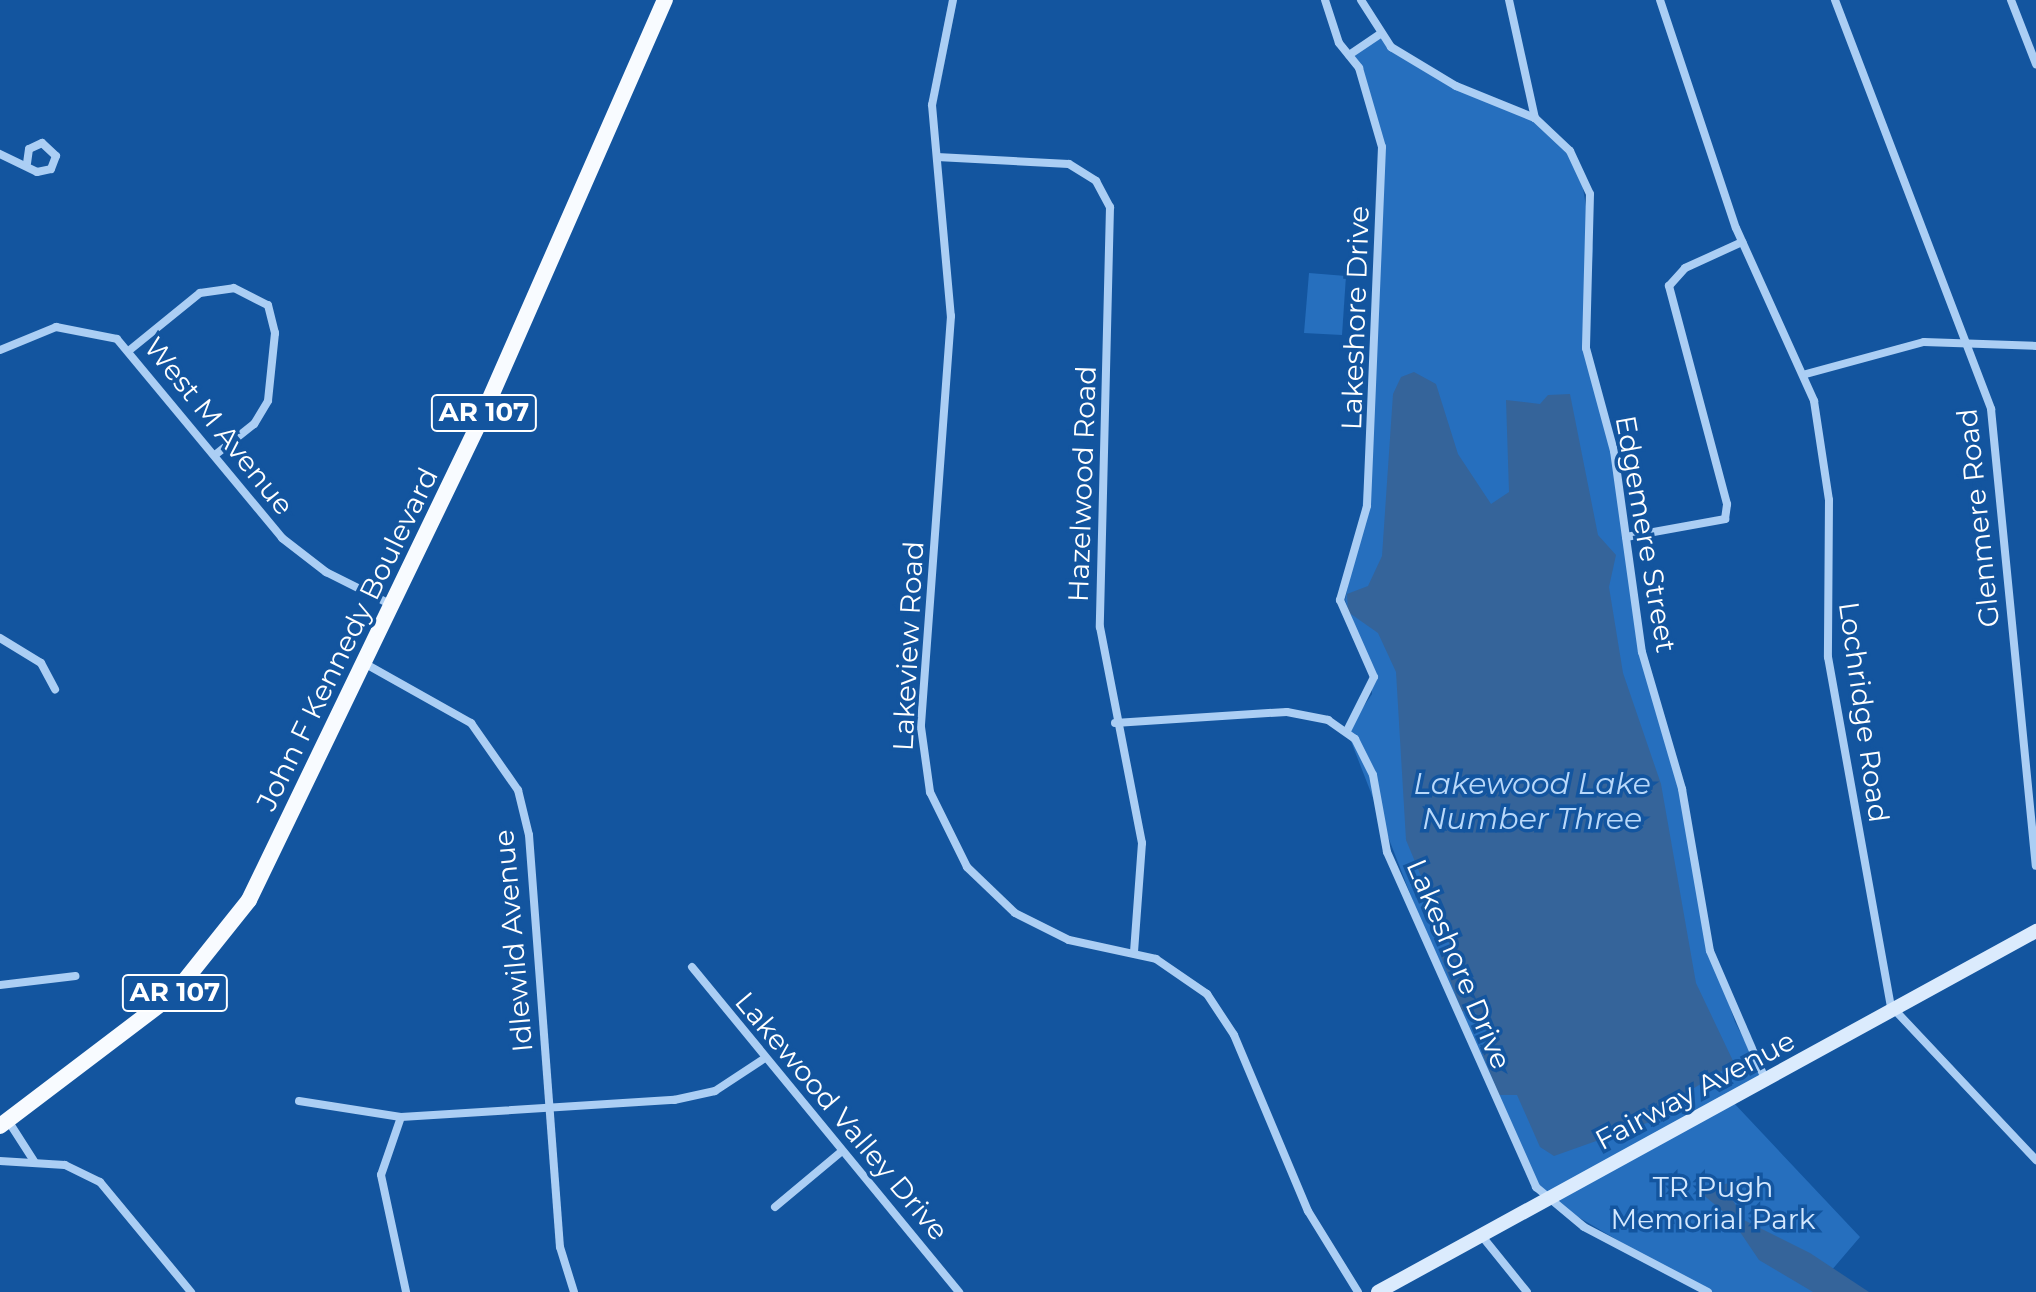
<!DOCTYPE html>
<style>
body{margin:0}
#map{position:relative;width:2036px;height:1292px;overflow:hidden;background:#13559f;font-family:Montserrat,sans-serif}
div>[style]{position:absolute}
.green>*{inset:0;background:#266fbe}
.water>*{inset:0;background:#35649a}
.street>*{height:8px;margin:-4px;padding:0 4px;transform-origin:4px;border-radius:4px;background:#abcef4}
.secondary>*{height:14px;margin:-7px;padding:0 7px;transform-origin:7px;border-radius:7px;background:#dbebfd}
.primary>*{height:16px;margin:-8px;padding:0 8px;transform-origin:8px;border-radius:8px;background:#f8fbff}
span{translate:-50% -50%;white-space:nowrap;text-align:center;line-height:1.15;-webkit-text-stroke:7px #13559f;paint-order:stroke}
.shield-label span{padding:2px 6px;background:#13559f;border:2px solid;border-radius:6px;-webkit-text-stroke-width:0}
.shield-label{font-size:26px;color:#fff;font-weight:700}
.street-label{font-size:28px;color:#fff}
.park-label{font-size:28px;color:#d4e8fe}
.water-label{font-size:30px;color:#b8d8fa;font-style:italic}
</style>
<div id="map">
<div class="green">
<i style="clip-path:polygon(1379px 35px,1432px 72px,1535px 118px,1579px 164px,1593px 249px,1586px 348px,1607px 422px,1636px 617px,1673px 749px,1704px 930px,1735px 1022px,1766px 1082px,1732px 1101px,1860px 1237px,1813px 1292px,1706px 1292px,1544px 1197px,1458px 1017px,1347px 731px,1372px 694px,1372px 670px,1345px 600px,1360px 531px,1375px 374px,1382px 147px,1369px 93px,1349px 55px)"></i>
<i style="clip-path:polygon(1309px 273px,1346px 276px,1342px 335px,1304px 333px)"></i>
</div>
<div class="water">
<i style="clip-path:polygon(1414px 372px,1436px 384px,1458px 454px,1491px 504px,1509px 492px,1506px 400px,1540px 404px,1548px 395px,1570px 394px,1598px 535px,1616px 555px,1609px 587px,1623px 673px,1661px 784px,1696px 983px,1734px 1063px,1664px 1107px,1661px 1118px,1554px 1156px,1540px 1147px,1517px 1095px,1499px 1095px,1481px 1050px,1493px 1043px,1476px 1013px,1462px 1011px,1440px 954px,1451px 948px,1406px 840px,1396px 672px,1378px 633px,1348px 612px,1347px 594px,1368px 586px,1382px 556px,1393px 394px,1401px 377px)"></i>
<i style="clip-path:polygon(1728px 1183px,1727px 1191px,1742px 1215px,1731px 1218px,1701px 1193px)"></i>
<i style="clip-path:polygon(1740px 1218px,1810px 1253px,1869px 1292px,1813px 1292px,1759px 1260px,1738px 1229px)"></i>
</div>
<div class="street">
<i style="left:953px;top:0;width:107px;rotate:101.3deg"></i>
<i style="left:932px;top:105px;width:212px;rotate:84.9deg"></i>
<i style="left:951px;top:316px;width:412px;rotate:94.2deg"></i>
<i style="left:921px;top:727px;width:66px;rotate:82.1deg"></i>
<i style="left:930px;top:792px;width:84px;rotate:63.7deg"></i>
<i style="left:967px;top:867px;width:66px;rotate:43.8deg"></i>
<i style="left:1015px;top:913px;width:60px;rotate:26.6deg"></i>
<i style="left:1069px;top:940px;width:89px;rotate:12.3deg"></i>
<i style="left:1156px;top:959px;width:62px;rotate:34.5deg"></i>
<i style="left:1207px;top:994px;width:49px;rotate:56.6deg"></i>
<i style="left:1234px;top:1035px;width:191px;rotate:67.2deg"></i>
<i style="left:1308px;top:1211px;width:95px;rotate:58.3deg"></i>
<i style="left:1325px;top:0;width:45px;rotate:72deg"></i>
<i style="left:1339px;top:43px;width:32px;rotate:51deg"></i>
<i style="left:1359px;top:68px;width:82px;rotate:73.8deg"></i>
<i style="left:1382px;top:147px;width:359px;rotate:92.4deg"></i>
<i style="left:1367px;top:506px;width:98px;rotate:106deg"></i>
<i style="left:1340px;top:600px;width:84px;rotate:66.2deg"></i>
<i style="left:1374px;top:677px;width:60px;rotate:116.6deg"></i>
<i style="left:1361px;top:0;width:56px;rotate:57.4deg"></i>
<i style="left:1391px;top:47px;width:76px;rotate:31deg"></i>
<i style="left:1456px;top:86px;width:85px;rotate:22.1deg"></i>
<i style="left:1509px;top:0;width:121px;rotate:77.6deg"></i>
<i style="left:1535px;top:118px;width:48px;rotate:43.3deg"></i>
<i style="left:1570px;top:151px;width:47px;rotate:65.1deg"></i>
<i style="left:1590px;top:194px;width:154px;rotate:91.5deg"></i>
<i style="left:1586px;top:348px;width:107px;rotate:74.8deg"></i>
<i style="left:1614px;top:451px;width:203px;rotate:82.1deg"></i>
<i style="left:1642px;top:652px;width:143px;rotate:73.7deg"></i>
<i style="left:1682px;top:789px;width:164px;rotate:80.2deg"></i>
<i style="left:1710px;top:951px;width:142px;rotate:66.7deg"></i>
<i style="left:1660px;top:0;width:240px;rotate:71.6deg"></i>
<i style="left:1736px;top:228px;width:190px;rotate:65.7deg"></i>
<i style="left:1814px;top:401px;width:100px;rotate:81.4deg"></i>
<i style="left:1829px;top:500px;width:157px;rotate:90.4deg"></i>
<i style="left:1828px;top:657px;width:355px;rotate:79.8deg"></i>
<i style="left:1891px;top:1006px;width:212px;rotate:46.7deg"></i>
<i style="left:1835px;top:0;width:438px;rotate:69.1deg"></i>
<i style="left:1991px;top:409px;width:459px;rotate:84.4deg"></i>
<i style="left:2011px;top:0;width:69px;rotate:68.7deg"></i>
<i style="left:1349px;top:55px;width:36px;rotate:-34deg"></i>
<i style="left:0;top:154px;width:41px;rotate:25.9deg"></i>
<i style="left:37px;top:172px;width:14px;rotate:-12deg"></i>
<i style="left:51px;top:169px;width:14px;rotate:-69deg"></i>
<i style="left:56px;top:156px;width:19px;rotate:-137deg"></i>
<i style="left:42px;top:143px;width:14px;rotate:155deg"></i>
<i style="left:29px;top:149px;width:14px;rotate:98deg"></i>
<i style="left:937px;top:157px;width:132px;rotate:3deg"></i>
<i style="left:1069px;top:164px;width:32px;rotate:32deg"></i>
<i style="left:1096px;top:181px;width:30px;rotate:62deg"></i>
<i style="left:1110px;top:207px;width:420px;rotate:91.4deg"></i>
<i style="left:1100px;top:627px;width:220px;rotate:79deg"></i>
<i style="left:1142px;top:843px;width:109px;rotate:94.2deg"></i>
<i style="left:131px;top:349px;width:89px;rotate:-39.1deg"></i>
<i style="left:200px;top:293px;width:34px;rotate:-8deg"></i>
<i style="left:234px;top:288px;width:38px;rotate:27deg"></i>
<i style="left:268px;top:305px;width:29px;rotate:76deg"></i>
<i style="left:275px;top:333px;width:68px;rotate:95.9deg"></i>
<i style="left:268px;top:401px;width:27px;rotate:121deg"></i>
<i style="left:254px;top:424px;width:50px;rotate:141.5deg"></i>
<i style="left:0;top:350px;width:61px;rotate:-22.3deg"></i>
<i style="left:56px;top:327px;width:62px;rotate:11.1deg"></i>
<i style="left:117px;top:339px;width:259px;rotate:50.3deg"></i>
<i style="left:282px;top:538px;width:56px;rotate:37.7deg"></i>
<i style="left:326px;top:572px;width:74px;rotate:26.6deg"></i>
<i style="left:1806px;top:374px;width:122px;rotate:-15.2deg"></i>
<i style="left:1924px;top:342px;width:112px;rotate:2deg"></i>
<i style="left:1626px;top:537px;width:101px;rotate:-10.3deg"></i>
<i style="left:1725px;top:519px;width:15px;rotate:-82deg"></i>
<i style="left:1727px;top:504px;width:226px;rotate:-104.9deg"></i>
<i style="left:1669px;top:286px;width:24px;rotate:-48deg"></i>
<i style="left:1685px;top:268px;width:63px;rotate:-24.5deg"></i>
<i style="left:0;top:638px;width:48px;rotate:31.4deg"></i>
<i style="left:41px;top:663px;width:30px;rotate:62deg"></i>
<i style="left:364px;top:663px;width:123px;rotate:29.3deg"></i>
<i style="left:471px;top:723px;width:82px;rotate:55deg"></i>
<i style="left:518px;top:790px;width:46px;rotate:76.3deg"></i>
<i style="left:529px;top:835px;width:413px;rotate:85.7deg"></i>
<i style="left:560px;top:1247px;width:47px;rotate:72.7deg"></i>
<i style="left:1115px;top:723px;width:172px;rotate:-3.7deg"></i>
<i style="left:1287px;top:712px;width:42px;rotate:11deg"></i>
<i style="left:1328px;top:720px;width:33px;rotate:35deg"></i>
<i style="left:1355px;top:739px;width:40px;rotate:63.4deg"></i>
<i style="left:1373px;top:775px;width:78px;rotate:79.7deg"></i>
<i style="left:1387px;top:852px;width:367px;rotate:66deg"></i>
<i style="left:1536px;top:1187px;width:62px;rotate:39.8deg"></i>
<i style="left:1584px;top:1227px;width:140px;rotate:27.7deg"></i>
<i style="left:692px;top:967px;width:421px;rotate:50.6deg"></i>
<i style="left:0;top:985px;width:76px;rotate:-6.8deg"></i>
<i style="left:299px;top:1101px;width:103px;rotate:8.9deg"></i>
<i style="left:401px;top:1117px;width:274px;rotate:-3.6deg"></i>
<i style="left:674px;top:1100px;width:42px;rotate:-12.4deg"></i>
<i style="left:715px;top:1091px;width:60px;rotate:-33.4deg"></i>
<i style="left:401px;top:1117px;width:61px;rotate:109deg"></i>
<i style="left:381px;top:1175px;width:120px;rotate:77.9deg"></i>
<i style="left:7px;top:1119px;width:50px;rotate:57.3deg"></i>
<i style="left:0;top:1161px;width:65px;rotate:3.5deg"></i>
<i style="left:65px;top:1165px;width:39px;rotate:26deg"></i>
<i style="left:100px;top:1182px;width:143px;rotate:50.4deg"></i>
<i style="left:775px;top:1207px;width:87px;rotate:-39.9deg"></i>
<i style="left:1481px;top:1235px;width:73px;rotate:51.1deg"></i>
</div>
<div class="secondary">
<i style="left:1378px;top:1292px;width:751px;rotate:-28.75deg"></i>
</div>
<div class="primary">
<i style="left:0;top:1126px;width:218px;rotate:-37.2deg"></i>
<i style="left:174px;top:994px;width:120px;rotate:-51.4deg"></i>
<i style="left:249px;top:900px;width:532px;rotate:-64.25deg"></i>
<i style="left:480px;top:421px;width:460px;rotate:-66.3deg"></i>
</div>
<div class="shield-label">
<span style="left:484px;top:413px">AR 107</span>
<span style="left:175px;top:993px">AR 107</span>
</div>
<div class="street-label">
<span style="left:1355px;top:318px;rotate:-88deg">Lakeshore Drive</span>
<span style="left:219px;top:426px;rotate:51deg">West M Avenue</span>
<span style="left:1082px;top:484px;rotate:-88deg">Hazelwood Road</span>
<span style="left:1978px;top:518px;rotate:-96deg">Glenmere Road</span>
<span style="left:1646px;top:534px;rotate:80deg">Edgemere Street</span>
<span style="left:347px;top:639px;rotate:-64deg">John F Kennedy Boulevard</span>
<span style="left:908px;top:646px;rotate:-87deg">Lakeview Road</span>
<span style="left:1864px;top:712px;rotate:82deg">Lochridge Road</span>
<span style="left:513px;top:941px;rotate:-95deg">Idlewild Avenue</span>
<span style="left:1459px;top:964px;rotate:67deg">Lakeshore Drive</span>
<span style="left:1695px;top:1090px;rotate:-28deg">Fairway Avenue</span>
<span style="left:842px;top:1116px;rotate:50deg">Lakewood Valley Drive</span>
</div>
<div class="park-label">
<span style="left:1713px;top:1203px">TR Pugh<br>Memorial Park</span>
</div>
<div class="water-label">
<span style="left:1532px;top:801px">Lakewood Lake<br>Number Three</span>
</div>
</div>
